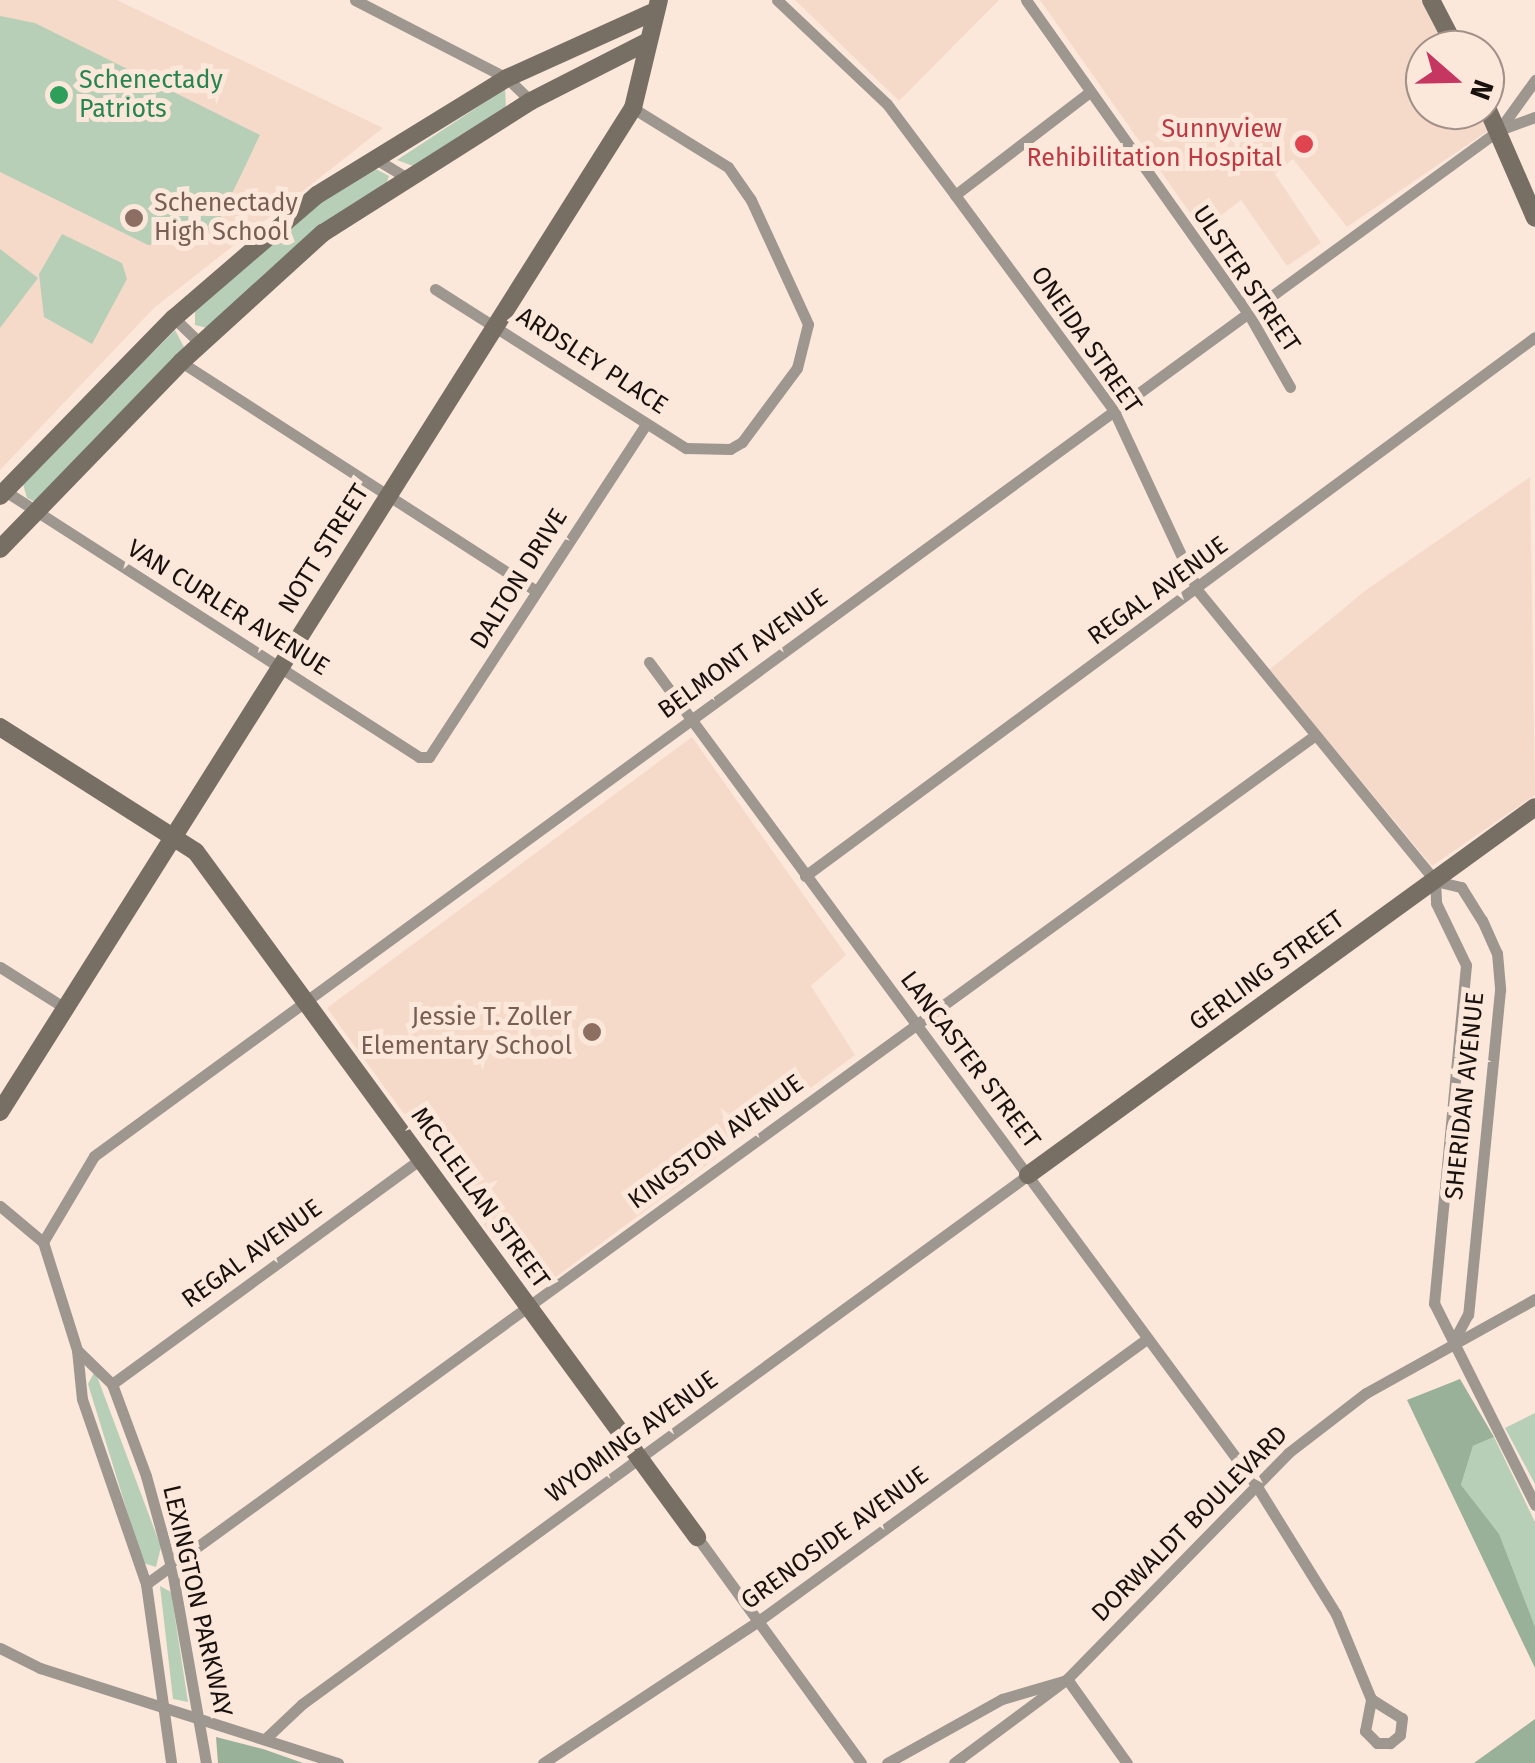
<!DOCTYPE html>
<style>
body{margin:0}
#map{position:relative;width:1535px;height:1763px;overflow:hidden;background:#fce7db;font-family:"Fira Sans",sans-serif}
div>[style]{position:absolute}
.built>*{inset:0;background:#f6dac9}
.green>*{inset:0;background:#b8cfb7}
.forest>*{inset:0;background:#9ab199}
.street>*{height:11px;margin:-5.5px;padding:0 5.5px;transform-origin:5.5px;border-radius:5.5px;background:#9d978f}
.secondary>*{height:18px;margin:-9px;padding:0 9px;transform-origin:9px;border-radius:9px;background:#776f64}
.dots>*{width:28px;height:28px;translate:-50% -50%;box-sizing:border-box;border:5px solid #fce7db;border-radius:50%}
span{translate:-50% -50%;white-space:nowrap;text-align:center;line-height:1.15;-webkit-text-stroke:10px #fce7db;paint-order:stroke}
.leisure-label{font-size:25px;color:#27864d}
.left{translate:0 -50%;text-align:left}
.health-label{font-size:25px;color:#be3a42}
.right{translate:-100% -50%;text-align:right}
.education-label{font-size:25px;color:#785e54}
.street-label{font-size:25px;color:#18110d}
.north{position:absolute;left:1405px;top:30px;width:100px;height:100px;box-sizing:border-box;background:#fce7db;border:2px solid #a19189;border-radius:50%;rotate:110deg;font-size:28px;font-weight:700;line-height:40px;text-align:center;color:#18110d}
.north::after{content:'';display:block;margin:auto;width:35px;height:45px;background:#c53761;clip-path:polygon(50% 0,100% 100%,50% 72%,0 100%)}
</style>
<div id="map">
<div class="built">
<i style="clip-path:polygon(0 0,117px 0,383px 128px,154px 308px,0 470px)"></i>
<i style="clip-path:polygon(795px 0,999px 0,899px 101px)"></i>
<i style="clip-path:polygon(1040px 0,1421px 0,1447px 50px,1425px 50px,1425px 110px,1479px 110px,1489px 130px,1347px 227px,1293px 159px,1275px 174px,1321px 243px,1287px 266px,1241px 200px,1202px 230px)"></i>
<i style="clip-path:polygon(1530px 477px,1535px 795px,1432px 866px,1269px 670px,1366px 590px)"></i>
<i style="clip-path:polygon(692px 737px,846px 955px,811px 986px,855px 1055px,541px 1288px,528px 1285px,327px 1008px)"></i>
</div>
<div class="green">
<i style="clip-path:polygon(0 16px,35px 23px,260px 135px,218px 223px,197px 241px,148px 245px,0 172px)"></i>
<i style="clip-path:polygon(505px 89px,506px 106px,494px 117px,413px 166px,397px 160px)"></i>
<i style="clip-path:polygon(374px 168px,389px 176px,385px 188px,207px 328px,195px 325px,195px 309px,333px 192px)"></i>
<i style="clip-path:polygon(62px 234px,122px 263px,127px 279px,92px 344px,44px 317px,39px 274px)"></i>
<i style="clip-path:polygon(0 249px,38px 278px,0 328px)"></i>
<i style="clip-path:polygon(175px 330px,184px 347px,35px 502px,27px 498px,23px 484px)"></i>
<i style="clip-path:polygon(95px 1371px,161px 1547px,156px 1567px,143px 1563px,88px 1384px)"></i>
<i style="clip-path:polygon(1535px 1413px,1535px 1484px,1505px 1428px)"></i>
<i style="clip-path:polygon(1494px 1437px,1535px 1522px,1535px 1627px,1461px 1485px,1473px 1446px)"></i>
<i style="clip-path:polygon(160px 1586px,171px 1592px,188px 1702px,173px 1699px)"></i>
</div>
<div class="forest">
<i style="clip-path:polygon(1460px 1379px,1494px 1437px,1473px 1446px,1461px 1485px,1499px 1534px,1535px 1627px,1535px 1668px,1407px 1400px)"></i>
<i style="clip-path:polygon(1535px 1719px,1535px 1763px,1474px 1763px)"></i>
<i style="clip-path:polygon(216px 1737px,263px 1749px,303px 1763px,218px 1763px)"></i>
</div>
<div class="street">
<i style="left:355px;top:0;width:171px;rotate:27.2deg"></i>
<i style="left:507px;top:78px;width:33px;rotate:44deg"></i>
<i style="left:777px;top:0;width:151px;rotate:43.4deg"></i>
<i style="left:887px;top:104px;width:114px;rotate:53.2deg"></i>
<i style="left:955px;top:195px;width:266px;rotate:53.6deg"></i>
<i style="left:1113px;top:409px;width:201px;rotate:65deg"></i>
<i style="left:1198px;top:591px;width:375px;rotate:50.7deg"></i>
<i style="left:1435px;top:881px;width:22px;rotate:87deg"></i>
<i style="left:1436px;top:903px;width:69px;rotate:64.2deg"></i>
<i style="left:1466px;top:965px;width:340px;rotate:95.4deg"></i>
<i style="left:1434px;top:1303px;width:226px;rotate:63.4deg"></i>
<i style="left:1026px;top:0;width:384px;rotate:54.7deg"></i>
<i style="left:1248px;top:313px;width:85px;rotate:60.4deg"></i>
<i style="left:1499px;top:130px;width:62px;rotate:-54.2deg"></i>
<i style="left:374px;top:158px;width:41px;rotate:31deg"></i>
<i style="left:955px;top:195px;width:166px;rotate:-37.4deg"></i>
<i style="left:435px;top:289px;width:297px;rotate:32.4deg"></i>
<i style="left:686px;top:448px;width:44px;rotate:1.3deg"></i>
<i style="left:730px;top:449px;width:14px;rotate:-30deg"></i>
<i style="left:742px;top:442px;width:92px;rotate:-53.4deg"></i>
<i style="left:797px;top:368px;width:45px;rotate:-76deg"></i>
<i style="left:808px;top:324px;width:136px;rotate:-114.7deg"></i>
<i style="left:751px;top:200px;width:40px;rotate:-124.9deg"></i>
<i style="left:728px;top:167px;width:112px;rotate:-148.2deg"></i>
<i style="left:174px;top:318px;width:36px;rotate:44deg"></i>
<i style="left:181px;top:362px;width:423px;rotate:32.8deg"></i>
<i style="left:5px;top:491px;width:492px;rotate:32.7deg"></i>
<i style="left:419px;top:757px;width:10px"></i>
<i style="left:429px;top:757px;width:397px;rotate:-56.9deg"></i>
<i style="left:649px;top:662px;width:1023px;rotate:53.59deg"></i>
<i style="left:1256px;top:1485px;width:152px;rotate:58.2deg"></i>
<i style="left:1336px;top:1614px;width:92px;rotate:67.6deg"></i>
<i style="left:805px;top:876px;width:907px;rotate:-36.44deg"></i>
<i style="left:1435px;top:881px;width:27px;rotate:13deg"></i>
<i style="left:1461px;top:887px;width:39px;rotate:58deg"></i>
<i style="left:1482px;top:920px;width:36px;rotate:66deg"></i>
<i style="left:1497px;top:953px;width:37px;rotate:85deg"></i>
<i style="left:1500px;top:990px;width:326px;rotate:95.6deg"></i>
<i style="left:1468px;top:1314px;width:30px;rotate:118deg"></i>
<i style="left:0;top:967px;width:77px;rotate:32.2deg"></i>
<i style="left:0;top:1206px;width:56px;rotate:39.9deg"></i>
<i style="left:43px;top:1242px;width:113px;rotate:72.5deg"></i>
<i style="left:77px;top:1350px;width:49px;rotate:84.2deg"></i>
<i style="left:82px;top:1399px;width:196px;rotate:70.9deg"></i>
<i style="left:146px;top:1584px;width:181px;rotate:82deg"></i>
<i style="left:43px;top:1242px;width:100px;rotate:-59.3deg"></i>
<i style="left:94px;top:1156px;width:1740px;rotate:-36.14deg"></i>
<i style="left:1499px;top:130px;width:38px;rotate:-20deg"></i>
<i style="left:77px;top:1350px;width:49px;rotate:44.2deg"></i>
<i style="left:112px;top:1384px;width:98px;rotate:69.7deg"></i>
<i style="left:146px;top:1476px;width:98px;rotate:74.5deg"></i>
<i style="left:172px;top:1570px;width:196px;rotate:80deg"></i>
<i style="left:112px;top:1384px;width:381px;rotate:-36.1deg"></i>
<i style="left:697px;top:1537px;width:279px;rotate:54deg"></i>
<i style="left:146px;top:1584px;width:1443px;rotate:-35.98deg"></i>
<i style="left:0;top:1648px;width:45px;rotate:26.6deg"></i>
<i style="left:40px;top:1668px;width:313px;rotate:17.7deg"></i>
<i style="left:1067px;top:1679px;width:103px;rotate:54.5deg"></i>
<i style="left:1371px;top:1699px;width:36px;rotate:32deg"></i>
<i style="left:1402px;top:1718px;width:17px;rotate:97deg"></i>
<i style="left:1400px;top:1735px;width:13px;rotate:141deg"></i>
<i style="left:1390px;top:1743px;width:13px;rotate:180deg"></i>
<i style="left:1377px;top:1743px;width:17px;rotate:-135deg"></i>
<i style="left:1365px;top:1731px;width:33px;rotate:-79deg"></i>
<i style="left:265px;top:1739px;width:51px;rotate:-43.4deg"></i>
<i style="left:302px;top:1704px;width:898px;rotate:-36.08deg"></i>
<i style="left:543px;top:1763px;width:256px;rotate:-33.4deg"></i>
<i style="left:757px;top:1622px;width:482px;rotate:-36deg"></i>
<i style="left:887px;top:1763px;width:132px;rotate:-29.1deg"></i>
<i style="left:1002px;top:1699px;width:64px;rotate:-16.4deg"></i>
<i style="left:954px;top:1763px;width:141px;rotate:-36.6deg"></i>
<i style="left:1067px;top:1679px;width:316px;rotate:-45.6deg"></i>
<i style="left:1288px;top:1453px;width:98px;rotate:-37.6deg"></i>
<i style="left:1366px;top:1393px;width:193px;rotate:-29.1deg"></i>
</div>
<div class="secondary">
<i style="left:1431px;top:0;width:56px;rotate:62.5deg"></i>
<i style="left:1485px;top:103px;width:125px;rotate:66.5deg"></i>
<i style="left:0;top:496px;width:249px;rotate:-45.7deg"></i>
<i style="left:174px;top:318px;width:189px;rotate:-40.7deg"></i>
<i style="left:317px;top:195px;width:223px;rotate:-31.6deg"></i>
<i style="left:507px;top:78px;width:158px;rotate:-24.3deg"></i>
<i style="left:0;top:549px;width:260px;rotate:-45.9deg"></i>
<i style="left:181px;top:362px;width:192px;rotate:-42.3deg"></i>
<i style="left:323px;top:233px;width:246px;rotate:-32.4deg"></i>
<i style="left:531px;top:101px;width:128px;rotate:-27deg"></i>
<i style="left:0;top:727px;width:232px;rotate:32.5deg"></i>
<i style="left:196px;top:852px;width:849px;rotate:53.82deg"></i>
<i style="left:0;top:1112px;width:1187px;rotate:-57.77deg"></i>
<i style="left:633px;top:108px;width:111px;rotate:-76.5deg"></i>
<i style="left:1028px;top:1175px;width:626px;rotate:-35.97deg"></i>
</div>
<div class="dots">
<i style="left:59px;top:95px;background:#2e9e5b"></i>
<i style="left:1304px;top:144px;background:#e0444e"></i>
<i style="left:134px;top:218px;background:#8d6e63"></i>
<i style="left:592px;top:1032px;background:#8d6e63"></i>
</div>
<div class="leisure-label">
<span class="left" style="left:79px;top:95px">Schenectady<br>Patriots</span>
</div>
<div class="health-label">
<span class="right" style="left:1282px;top:144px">Sunnyview<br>Rehibilitation Hospital</span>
</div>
<div class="education-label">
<span class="left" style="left:154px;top:218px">Schenectady<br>High School</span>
<span class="right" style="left:572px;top:1032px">Jessie T. Zoller<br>Elementary School</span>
</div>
<div class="street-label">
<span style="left:1246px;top:279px;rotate:56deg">ULSTER STREET</span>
<span style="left:1086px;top:340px;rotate:55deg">ONEIDA STREET</span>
<span style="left:592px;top:361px;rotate:33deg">ARDSLEY PLACE</span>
<span style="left:324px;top:549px;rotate:-58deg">NOTT STREET</span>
<span style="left:519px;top:579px;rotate:-58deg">DALTON DRIVE</span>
<span style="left:1158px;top:591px;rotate:-36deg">REGAL AVENUE</span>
<span style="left:228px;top:608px;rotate:32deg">VAN CURLER AVENUE</span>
<span style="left:743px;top:654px;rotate:-36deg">BELMONT AVENUE</span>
<span style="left:1267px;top:971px;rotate:-36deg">GERLING STREET</span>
<span style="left:970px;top:1060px;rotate:53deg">LANCASTER STREET</span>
<span style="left:1465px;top:1096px;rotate:-84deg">SHERIDAN AVENUE</span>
<span style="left:716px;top:1142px;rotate:-36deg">KINGSTON AVENUE</span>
<span style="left:480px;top:1198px;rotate:54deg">MCCLELLAN STREET</span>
<span style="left:252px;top:1254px;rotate:-36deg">REGAL AVENUE</span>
<span style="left:632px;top:1437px;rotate:-36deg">WYOMING AVENUE</span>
<span style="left:1190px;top:1524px;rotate:-45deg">DORWALDT BOULEVARD</span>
<span style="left:835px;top:1538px;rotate:-36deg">GRENOSIDE AVENUE</span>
<span style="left:197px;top:1601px;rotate:77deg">LEXINGTON PARKWAY</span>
</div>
<div class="north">N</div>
</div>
